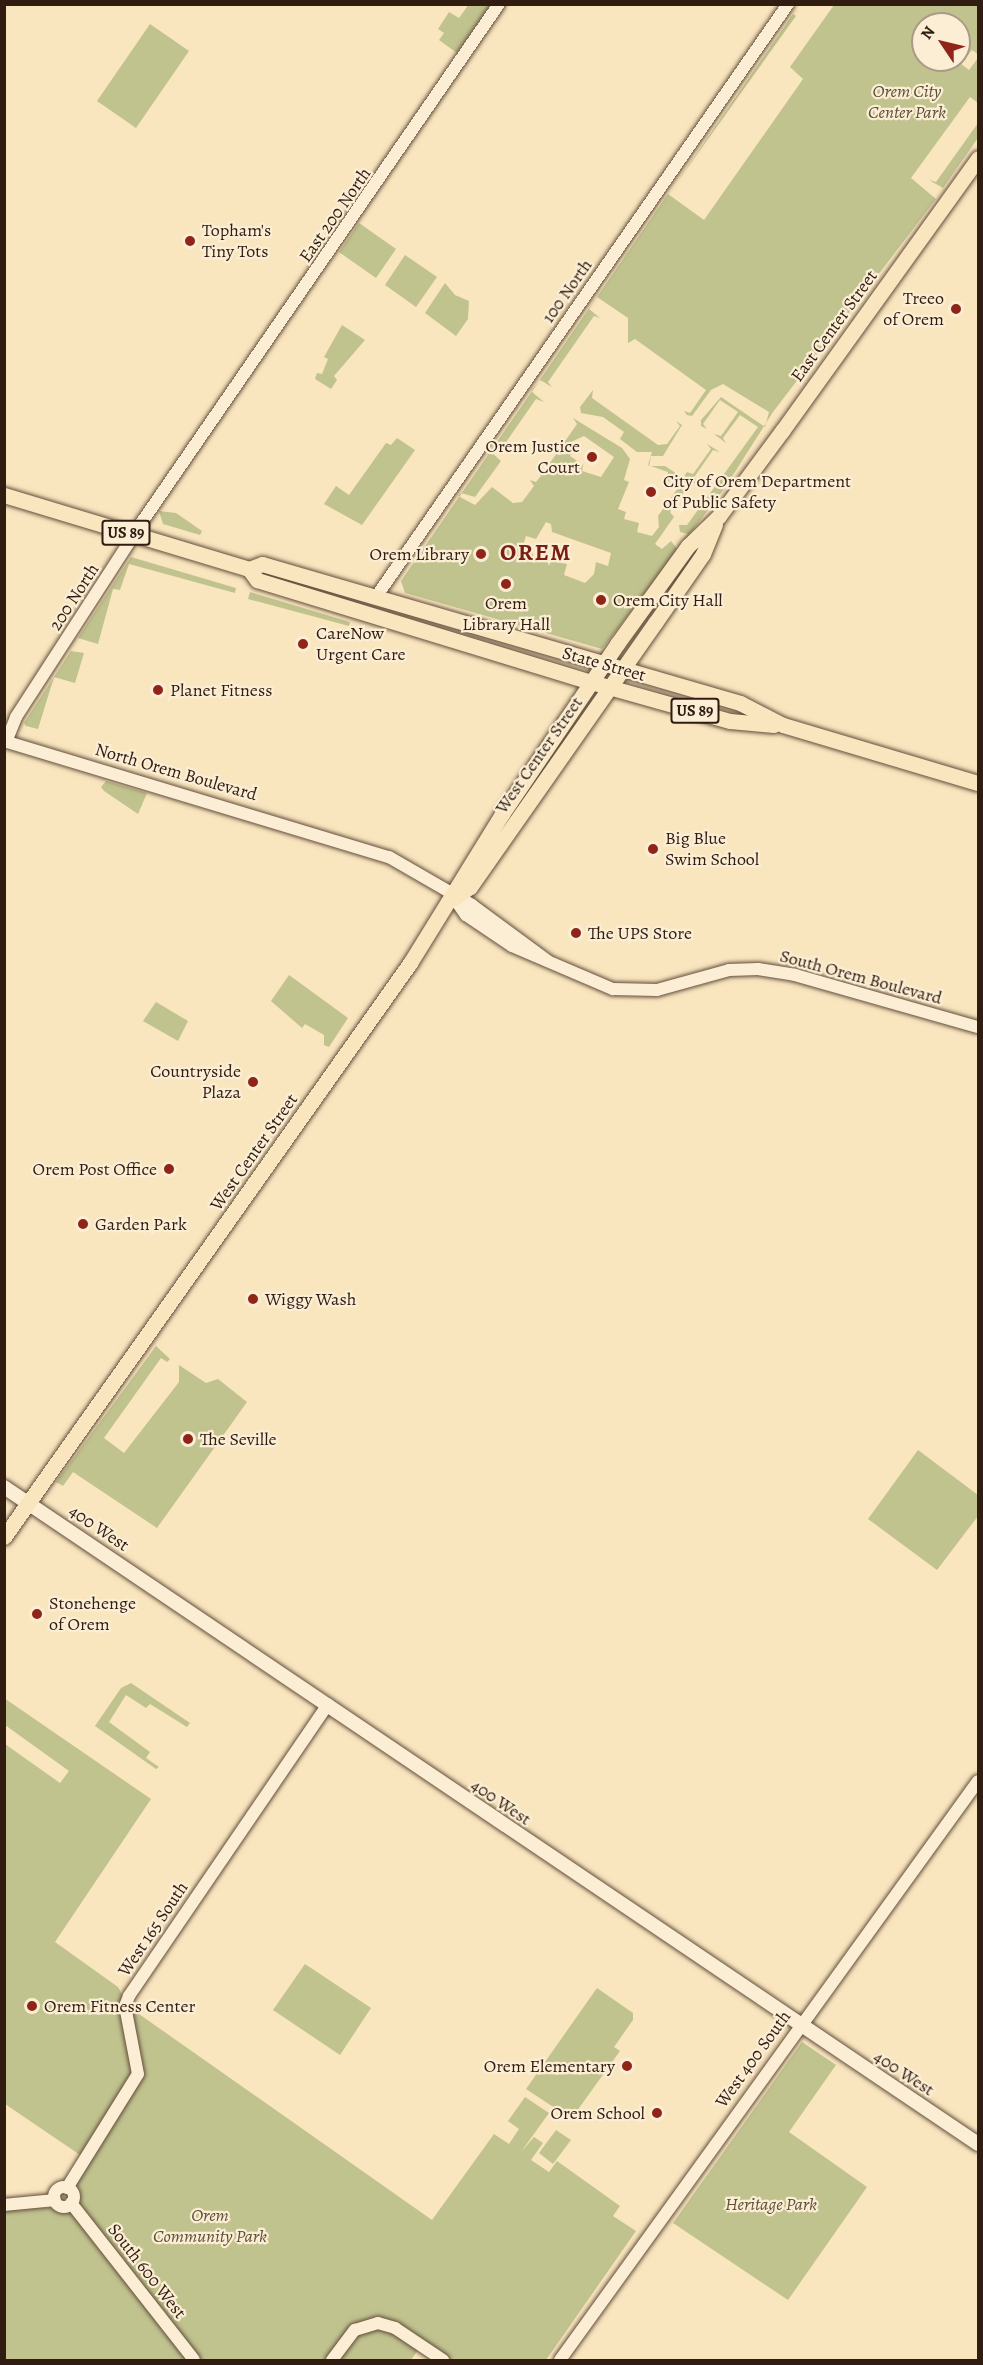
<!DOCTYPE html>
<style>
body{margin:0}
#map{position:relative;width:983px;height:2365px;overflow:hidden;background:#f9e5be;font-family:Alegreya,serif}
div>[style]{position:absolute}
.green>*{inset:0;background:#c1c38f}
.roads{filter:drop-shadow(0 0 2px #624e3c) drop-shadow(0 0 2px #624e3c)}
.tertiary>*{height:12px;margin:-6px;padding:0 6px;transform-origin:6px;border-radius:6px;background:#fbeed5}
.tertiary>.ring{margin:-6px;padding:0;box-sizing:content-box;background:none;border:12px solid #fbeed5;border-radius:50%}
.secondary>*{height:14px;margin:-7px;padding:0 7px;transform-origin:7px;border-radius:7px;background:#fbeed5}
.primary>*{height:15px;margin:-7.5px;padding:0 7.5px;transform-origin:7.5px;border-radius:7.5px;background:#f9e5be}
.dots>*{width:16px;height:16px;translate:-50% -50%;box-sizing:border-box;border:3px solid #fbeed5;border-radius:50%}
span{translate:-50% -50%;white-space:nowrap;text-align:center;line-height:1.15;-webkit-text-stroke:4.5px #fbeed5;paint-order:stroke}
.shield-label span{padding:2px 4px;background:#fbeed5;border:2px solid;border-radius:4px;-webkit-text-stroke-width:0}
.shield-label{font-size:16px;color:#301c11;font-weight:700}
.park-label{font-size:18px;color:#5c4e37;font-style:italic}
.street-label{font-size:18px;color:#301c11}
.poi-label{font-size:18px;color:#301c11}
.left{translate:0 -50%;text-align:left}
.right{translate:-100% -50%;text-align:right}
.district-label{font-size:24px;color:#7a1f14;font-weight:700;letter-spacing:1.5px}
.frame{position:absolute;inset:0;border:6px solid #301c11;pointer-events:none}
.north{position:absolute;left:911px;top:12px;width:60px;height:60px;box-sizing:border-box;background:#fbeed5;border:2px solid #aa9a87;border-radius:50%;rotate:305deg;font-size:16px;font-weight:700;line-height:24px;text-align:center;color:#301c11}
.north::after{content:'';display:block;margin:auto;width:21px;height:27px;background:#8f2418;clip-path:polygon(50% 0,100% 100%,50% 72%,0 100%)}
</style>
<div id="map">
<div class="green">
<i style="clip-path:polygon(469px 4px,491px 5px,457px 53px,439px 40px,444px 33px,438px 29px,449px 12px,459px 18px)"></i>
<i style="clip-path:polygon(evenodd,834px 5px,978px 5px,978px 54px,972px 50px,961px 64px,969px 70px,978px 58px,978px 103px,970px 97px,911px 178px,936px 199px,773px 412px,724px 489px,602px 649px,405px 593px,401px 581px,668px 194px,704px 220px,803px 79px,790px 67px,834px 5px,923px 24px,959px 24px,959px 60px,923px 60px,923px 24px,834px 5px,597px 297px,628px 318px,628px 343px,635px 339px,706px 390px,690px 413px,684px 411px,687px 415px,692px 416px,711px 390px,723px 384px,769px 412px,765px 427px,721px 397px,701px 420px,701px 426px,707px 429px,703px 424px,720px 400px,738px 412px,721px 436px,714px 434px,726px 443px,723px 438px,740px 415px,758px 427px,687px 525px,679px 525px,680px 532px,688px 534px,677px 549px,671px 541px,662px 549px,655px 544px,674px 517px,670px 512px,691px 482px,698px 484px,695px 476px,713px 450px,720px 452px,707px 444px,711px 449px,693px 474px,687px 472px,683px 478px,665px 466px,649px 466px,651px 456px,663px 456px,682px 425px,676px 421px,680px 426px,667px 444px,658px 445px,592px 398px,593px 390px,580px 407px,581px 413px,603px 417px,624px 432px,620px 439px,637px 452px,652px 452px,648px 465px,668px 472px,667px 480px,678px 488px,658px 516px,659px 527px,652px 536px,637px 532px,639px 523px,624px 519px,626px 512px,618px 509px,629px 482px,624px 480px,630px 459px,622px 448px,573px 418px,577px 424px,543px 473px,536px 470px,541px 476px,536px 482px,530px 480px,534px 486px,522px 502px,513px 503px,492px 487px,475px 505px,458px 496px,461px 493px,475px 497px,501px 461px,490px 451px,495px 443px,510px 451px,504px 445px,536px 399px,544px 402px,531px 391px,540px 380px,552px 387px,548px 382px,594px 316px,600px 318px,589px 309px,597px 297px,834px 5px,584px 436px,614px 457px,601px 477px,582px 471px,583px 465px,570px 456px,575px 447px,571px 442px,584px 436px,834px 5px,546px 522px,551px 524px,552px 532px,611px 553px,608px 566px,596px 562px,594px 574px,585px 583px,564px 575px,567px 564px,551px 561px,549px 566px,547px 560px,534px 559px,532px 552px,522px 549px,526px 536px,536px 539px,546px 522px)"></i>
<i style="clip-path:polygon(793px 14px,796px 16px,675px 185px)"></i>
<i style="clip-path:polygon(150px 24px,189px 51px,136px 128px,97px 101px)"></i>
<i style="clip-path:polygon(978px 123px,978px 138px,943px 188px,929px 180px,936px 182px)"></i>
<i style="clip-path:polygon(359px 223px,396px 249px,376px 278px,339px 252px)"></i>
<i style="clip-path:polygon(405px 255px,437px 277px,416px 307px,385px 285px)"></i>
<i style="clip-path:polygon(445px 283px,455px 295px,469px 301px,468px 319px,456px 336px,425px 313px)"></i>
<i style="clip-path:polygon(342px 325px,365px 340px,334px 376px,337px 380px,331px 389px,315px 379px,317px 373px,322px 374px,328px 359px,324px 357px)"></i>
<i style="clip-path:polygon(397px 438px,415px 450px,362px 525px,324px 504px,336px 486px,349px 495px,386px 443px,391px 445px)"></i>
<i style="clip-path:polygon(159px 511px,176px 513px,202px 531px,200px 535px,163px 524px)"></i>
<i style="clip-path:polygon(131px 557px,236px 588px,235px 593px,129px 564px,120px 590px,113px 589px,98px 644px,78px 638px)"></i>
<i style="clip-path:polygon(250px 592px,350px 622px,349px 626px,248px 599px)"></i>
<i style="clip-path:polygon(71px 651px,84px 653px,75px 683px,54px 677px,38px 729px,26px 726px,24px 723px)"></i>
<i style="clip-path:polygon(106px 781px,147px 793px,138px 814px,104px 791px,101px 787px)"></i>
<i style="clip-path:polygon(289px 975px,348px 1018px,329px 1047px,324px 1045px,324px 1035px,305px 1024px,302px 1028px,271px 1001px)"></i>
<i style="clip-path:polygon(156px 1002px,188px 1021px,178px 1041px,143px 1021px)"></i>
<i style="clip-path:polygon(156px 1346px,170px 1359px,167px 1362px,161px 1358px,104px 1438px,124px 1453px,179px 1382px,179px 1365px,206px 1383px,218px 1379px,247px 1402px,157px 1528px,73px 1472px,63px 1486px,56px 1482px)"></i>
<i style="clip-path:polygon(918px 1450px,978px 1495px,978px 1516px,937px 1570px,868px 1519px)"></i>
<i style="clip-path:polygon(131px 1683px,190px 1723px,187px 1727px,150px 1704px,146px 1708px,126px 1695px,109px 1722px,150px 1752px,146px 1758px,159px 1767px,156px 1769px,95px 1726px,121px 1688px)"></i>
<i style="clip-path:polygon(4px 1698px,151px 1799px,55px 1942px,118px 1987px,129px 2007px,432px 2220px,494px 2134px,509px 2144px,519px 2129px,508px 2121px,525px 2097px,549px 2113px,521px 2152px,534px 2137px,543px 2143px,531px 2160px,549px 2172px,557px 2161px,620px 2206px,613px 2216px,636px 2231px,546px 2360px,433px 2360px,418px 2350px,411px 2360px,5px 2360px,5px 2211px,43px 2207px,65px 2211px,78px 2203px,77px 2180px,89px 2161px,5px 2104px,5px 1744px,60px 1783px,69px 1771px,5px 1725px)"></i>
<i style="clip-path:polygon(305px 1964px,371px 2008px,340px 2055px,273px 2010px)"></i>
<i style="clip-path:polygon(597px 1988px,633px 2013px,633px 2020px,614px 2047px,620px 2051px,574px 2115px,567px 2116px,526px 2089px)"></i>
<i style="clip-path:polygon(802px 2042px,836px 2065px,789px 2132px,867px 2187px,788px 2300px,673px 2223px)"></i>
<i style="clip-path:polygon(556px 2130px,571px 2140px,553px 2164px,539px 2153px)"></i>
</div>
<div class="roads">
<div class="tertiary">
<i style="left:376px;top:597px;width:722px;rotate:-55.21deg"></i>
<i style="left:4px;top:741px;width:402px;rotate:16.8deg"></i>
<i style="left:389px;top:857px;width:96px;rotate:30deg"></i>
<i style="left:472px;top:905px;width:94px;rotate:36.4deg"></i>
<i style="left:6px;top:742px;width:27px;rotate:-68deg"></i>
<i style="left:16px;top:717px;width:232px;rotate:-57.1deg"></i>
<i style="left:142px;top:522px;width:629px;rotate:-55.43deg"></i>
<i style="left:454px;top:898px;width:21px;rotate:55deg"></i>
<i style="left:466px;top:915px;width:55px;rotate:34deg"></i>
<i style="left:512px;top:946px;width:110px;rotate:23.1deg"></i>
<i style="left:613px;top:989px;width:44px;rotate:1.3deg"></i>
<i style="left:657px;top:990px;width:75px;rotate:-15.5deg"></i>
<i style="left:729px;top:970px;width:29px;rotate:-2deg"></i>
<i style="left:758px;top:969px;width:37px;rotate:9deg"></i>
<i style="left:795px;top:975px;width:190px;rotate:15.9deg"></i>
<i class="ring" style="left:54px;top:2187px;width:8px;height:8px"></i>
<i style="left:67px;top:2188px;width:134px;rotate:-58.1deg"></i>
<i style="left:138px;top:2074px;width:69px;rotate:-100.8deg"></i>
<i style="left:125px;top:2006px;width:11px;rotate:-68deg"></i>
<i style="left:129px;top:1996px;width:353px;rotate:-55.7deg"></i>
<i style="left:71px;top:2203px;width:199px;rotate:51.9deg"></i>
<i style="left:4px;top:2205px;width:51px;rotate:-5.6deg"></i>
<i style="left:332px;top:2360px;width:38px;rotate:-53deg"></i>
<i style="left:355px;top:2330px;width:24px;rotate:-17deg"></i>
<i style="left:378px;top:2323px;width:18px;rotate:16deg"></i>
<i style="left:395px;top:2328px;width:58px;rotate:33.7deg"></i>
<i style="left:560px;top:2360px;width:714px;rotate:-54.17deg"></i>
</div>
<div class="secondary">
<i style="left:4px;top:1487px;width:1175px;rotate:34deg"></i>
</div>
<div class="primary">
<i style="left:4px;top:495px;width:256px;rotate:16.8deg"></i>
<i style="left:249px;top:569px;width:14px;rotate:-21deg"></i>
<i style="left:262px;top:564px;width:498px;rotate:16.2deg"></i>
<i style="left:740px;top:703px;width:48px;rotate:27.1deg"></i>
<i style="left:783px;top:725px;width:203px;rotate:16.6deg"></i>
<i style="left:249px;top:569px;width:14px;rotate:54deg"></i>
<i style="left:257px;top:580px;width:349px;rotate:17deg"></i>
<i style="left:591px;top:682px;width:144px;rotate:15.7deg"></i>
<i style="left:730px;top:721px;width:44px;rotate:5.2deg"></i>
<i style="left:454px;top:898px;width:19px;rotate:-35deg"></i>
<i style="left:470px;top:887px;width:322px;rotate:-55deg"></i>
<i style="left:655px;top:623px;width:84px;rotate:-55.2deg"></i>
<i style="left:703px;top:554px;width:32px;rotate:-68deg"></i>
<i style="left:4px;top:1537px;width:703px;rotate:-54.73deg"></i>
<i style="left:410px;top:963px;width:175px;rotate:-58.3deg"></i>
<i style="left:502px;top:814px;width:205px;rotate:-55.9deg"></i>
<i style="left:617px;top:644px;width:121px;rotate:-54.1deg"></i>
<i style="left:688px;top:546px;width:43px;rotate:-44.1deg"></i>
<i style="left:719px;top:516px;width:106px;rotate:-53.5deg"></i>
<i style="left:782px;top:431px;width:336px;rotate:-54.3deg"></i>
</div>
</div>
<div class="dots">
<i style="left:190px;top:241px;background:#8f2418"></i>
<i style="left:956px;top:309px;background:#8f2418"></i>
<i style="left:592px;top:457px;background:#8f2418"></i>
<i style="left:651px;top:492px;background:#8f2418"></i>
<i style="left:481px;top:554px;background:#8f2418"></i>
<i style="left:506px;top:584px;background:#8f2418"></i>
<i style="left:601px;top:600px;background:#8f2418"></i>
<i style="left:303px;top:644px;background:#8f2418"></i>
<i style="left:158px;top:690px;background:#8f2418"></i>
<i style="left:653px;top:849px;background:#8f2418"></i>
<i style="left:576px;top:933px;background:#8f2418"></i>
<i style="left:253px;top:1082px;background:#8f2418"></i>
<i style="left:169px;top:1169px;background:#8f2418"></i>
<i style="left:83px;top:1224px;background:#8f2418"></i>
<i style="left:253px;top:1299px;background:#8f2418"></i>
<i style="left:188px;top:1439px;background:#8f2418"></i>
<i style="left:37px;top:1614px;background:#8f2418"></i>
<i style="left:32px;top:2006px;background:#8f2418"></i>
<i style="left:627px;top:2066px;background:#8f2418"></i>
<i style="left:657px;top:2113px;background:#8f2418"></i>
</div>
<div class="shield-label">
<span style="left:126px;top:533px">US 89</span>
<span style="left:695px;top:711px">US 89</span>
</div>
<div class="park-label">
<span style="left:907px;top:102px">Orem City<br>Center Park</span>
<span style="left:771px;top:2204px">Heritage Park</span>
<span style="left:210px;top:2226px">Orem<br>Community Park</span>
</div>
<div class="street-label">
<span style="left:335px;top:215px;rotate:-55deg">East 200 North</span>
<span style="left:567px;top:291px;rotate:-55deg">100 North</span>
<span style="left:834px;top:326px;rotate:-54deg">East Center Street</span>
<span style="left:74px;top:597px;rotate:-57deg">200 North</span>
<span style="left:604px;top:664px;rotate:16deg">State Street</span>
<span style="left:539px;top:755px;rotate:-55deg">West Center Street</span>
<span style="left:176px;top:772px;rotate:16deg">North Orem Boulevard</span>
<span style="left:861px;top:977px;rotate:15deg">South Orem Boulevard</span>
<span style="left:254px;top:1152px;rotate:-55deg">West Center Street</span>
<span style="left:99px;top:1528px;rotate:34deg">400 West</span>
<span style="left:501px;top:1802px;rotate:34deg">400 West</span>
<span style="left:153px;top:1929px;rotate:-56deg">West 165 South</span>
<span style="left:753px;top:2059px;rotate:-54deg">West 400 South</span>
<span style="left:904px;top:2073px;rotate:33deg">400 West</span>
<span style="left:147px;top:2271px;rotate:52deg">South 600 West</span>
</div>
<div class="poi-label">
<span class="left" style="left:202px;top:241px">Topham's<br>Tiny Tots</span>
<span class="right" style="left:944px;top:309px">Treeo<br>of Orem</span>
<span class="right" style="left:580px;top:457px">Orem Justice<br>Court</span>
<span class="left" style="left:663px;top:492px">City of Orem Department<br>of Public Safety</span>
<span class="right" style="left:469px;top:554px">Orem Library</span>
<span class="left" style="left:613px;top:600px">Orem City Hall</span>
<span style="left:506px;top:614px">Orem<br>Library Hall</span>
<span class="left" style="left:316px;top:644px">CareNow<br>Urgent Care</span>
<span class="left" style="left:170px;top:690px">Planet Fitness</span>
<span class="left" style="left:665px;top:849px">Big Blue<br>Swim School</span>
<span class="left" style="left:588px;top:933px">The UPS Store</span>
<span class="right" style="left:241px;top:1082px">Countryside<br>Plaza</span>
<span class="right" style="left:157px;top:1169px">Orem Post Office</span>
<span class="left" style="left:95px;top:1224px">Garden Park</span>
<span class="left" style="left:265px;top:1299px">Wiggy Wash</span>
<span class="left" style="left:200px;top:1439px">The Seville</span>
<span class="left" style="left:49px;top:1614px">Stonehenge<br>of Orem</span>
<span class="left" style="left:44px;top:2006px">Orem Fitness Center</span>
<span class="right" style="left:615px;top:2066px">Orem Elementary</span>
<span class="right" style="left:645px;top:2113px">Orem School</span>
</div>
<div class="district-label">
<span style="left:536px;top:553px">OREM</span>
</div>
<div class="frame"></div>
<div class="north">N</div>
</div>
